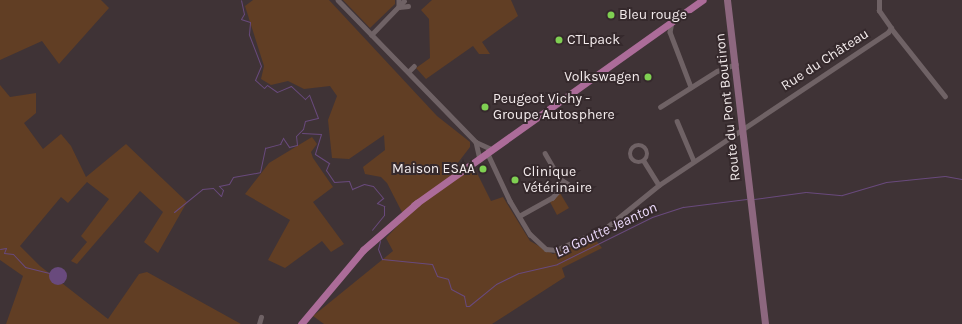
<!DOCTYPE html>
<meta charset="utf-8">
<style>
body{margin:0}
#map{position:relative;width:962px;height:324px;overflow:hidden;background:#3f3336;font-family:Karla,sans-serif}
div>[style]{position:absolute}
.green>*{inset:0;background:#613e24}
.water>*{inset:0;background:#694a7d}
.round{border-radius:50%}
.stream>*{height:1px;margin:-0.5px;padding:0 0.5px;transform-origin:0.5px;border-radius:0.5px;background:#694a7d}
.street>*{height:4.5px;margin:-2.25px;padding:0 2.25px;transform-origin:2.25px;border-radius:2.25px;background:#6f6265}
.street>.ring{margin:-2.25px;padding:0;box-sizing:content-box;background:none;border:4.5px solid #6f6265;border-radius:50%}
.secondary>*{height:7px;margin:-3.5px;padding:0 3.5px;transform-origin:3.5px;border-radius:3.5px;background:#8d677f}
.primary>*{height:7px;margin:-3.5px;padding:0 3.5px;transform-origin:3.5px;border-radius:3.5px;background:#ac6c99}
.dots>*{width:11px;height:11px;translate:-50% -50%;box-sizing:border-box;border:2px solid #35292c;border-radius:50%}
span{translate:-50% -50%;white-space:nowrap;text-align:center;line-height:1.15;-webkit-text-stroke:4px #35292c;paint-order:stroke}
.poi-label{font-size:14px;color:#f3ebec}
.left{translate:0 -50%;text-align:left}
.right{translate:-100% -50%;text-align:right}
.street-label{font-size:14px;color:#f3ebec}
.water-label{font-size:15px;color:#ebd9f9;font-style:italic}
</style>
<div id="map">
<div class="green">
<i style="clip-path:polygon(0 0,101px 0,109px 8px,59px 64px,42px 41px,0 60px)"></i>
<i style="clip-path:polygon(253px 0,329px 0,437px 116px,470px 142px,470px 147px,457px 164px,475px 169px,491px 201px,503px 197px,530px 241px,553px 254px,594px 238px,602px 248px,562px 268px,565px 277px,492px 324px,324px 324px,313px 316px,393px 251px,386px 238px,405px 218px,387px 183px,381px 177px,365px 174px,363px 167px,385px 150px,384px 135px,349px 159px,332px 158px,328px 120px,337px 96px,330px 86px,304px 89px,288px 81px,271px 85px,261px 79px,264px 66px,245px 6px)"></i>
<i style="clip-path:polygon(343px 0,395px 0,395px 4px,370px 28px)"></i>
<i style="clip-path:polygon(432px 0,511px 0,518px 16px,482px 42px,490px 54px,479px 54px,473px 46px,426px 79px,416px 68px,430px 58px,429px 19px,421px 10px)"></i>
<i style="clip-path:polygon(0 85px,10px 97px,36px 93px,36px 113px,24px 123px,43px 149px,61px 134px,71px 146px,86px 177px,126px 144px,187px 202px,158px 253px,144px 242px,163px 212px,140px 191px,77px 264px,71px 261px,87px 242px,81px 236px,109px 199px,87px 182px,68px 203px,61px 197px,20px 246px,40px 266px,108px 319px,139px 274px,147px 272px,241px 324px,6px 324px,23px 276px,0 260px)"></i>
<i style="clip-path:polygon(312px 137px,317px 144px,311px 152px,313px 158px,333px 187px,313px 202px,344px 244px,331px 252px,322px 241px,285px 268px,268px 260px,290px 220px,245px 194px,269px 163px)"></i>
<i style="clip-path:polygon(560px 193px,569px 208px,557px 215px,550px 202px)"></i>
</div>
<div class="water">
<i class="round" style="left:49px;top:267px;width:18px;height:18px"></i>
</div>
<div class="stream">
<i style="left:302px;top:133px;width:19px;rotate:3deg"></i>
<i style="left:321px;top:134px;width:21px;rotate:107deg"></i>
<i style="left:315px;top:154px;width:17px;rotate:33deg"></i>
<i style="left:329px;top:163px;width:8px;rotate:113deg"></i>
<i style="left:326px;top:170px;width:14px;rotate:56deg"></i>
<i style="left:334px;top:182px;width:15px;rotate:-4deg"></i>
<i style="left:349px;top:181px;width:9px;rotate:69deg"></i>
<i style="left:352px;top:189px;width:13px;rotate:-23deg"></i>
<i style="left:364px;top:184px;width:9px;rotate:13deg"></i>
<i style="left:373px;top:186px;width:16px;rotate:50deg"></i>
<i style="left:383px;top:198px;width:8px;rotate:140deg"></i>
<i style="left:377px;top:203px;width:8px;rotate:23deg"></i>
<i style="left:384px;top:206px;width:9px;rotate:90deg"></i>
<i style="left:384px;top:215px;width:19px;rotate:129deg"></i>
<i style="left:754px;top:199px;width:52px;rotate:-7.7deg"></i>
<i style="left:806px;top:192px;width:36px;rotate:5deg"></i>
<i style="left:842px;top:195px;width:46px;rotate:-16.5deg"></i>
<i style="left:886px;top:182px;width:59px;rotate:-5.8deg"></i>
<i style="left:945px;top:176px;width:17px;rotate:10deg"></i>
<i style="left:174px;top:212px;width:36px;rotate:-39deg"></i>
<i style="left:202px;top:189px;width:11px;rotate:-5deg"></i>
<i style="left:213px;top:188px;width:11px;rotate:45deg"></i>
<i style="left:221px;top:196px;width:6px;rotate:-72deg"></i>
<i style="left:223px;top:190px;width:6px;rotate:-135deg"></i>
<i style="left:219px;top:186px;width:10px;rotate:-11deg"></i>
<i style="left:229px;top:184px;width:8px;rotate:-60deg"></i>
<i style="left:233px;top:177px;width:27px;rotate:-10deg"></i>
<i style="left:260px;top:172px;width:25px;rotate:-78deg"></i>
<i style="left:265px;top:148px;width:16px;rotate:-15deg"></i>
<i style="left:280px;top:144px;width:7px;rotate:-63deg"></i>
<i style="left:283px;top:138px;width:11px;rotate:56deg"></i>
<i style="left:289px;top:147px;width:8px;rotate:-14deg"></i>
<i style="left:297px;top:145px;width:9px;rotate:-96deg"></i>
<i style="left:296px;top:136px;width:10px;rotate:-45deg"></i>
<i style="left:303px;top:129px;width:8px;rotate:-76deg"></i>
<i style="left:305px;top:121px;width:13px;rotate:-13deg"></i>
<i style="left:318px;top:118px;width:25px;rotate:-111deg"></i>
<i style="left:309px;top:95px;width:6px;rotate:135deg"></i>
<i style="left:305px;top:99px;width:19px;rotate:-137deg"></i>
<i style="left:291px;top:86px;width:15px;rotate:157deg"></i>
<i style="left:277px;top:92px;width:12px;rotate:-145deg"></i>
<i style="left:267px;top:85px;width:4px;rotate:135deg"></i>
<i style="left:264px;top:88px;width:12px;rotate:-138deg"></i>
<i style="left:255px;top:80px;width:15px;rotate:-67deg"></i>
<i style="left:261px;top:66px;width:34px;rotate:-111deg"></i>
<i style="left:249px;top:34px;width:12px;rotate:-85deg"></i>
<i style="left:250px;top:22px;width:9px;rotate:-162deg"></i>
<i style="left:241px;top:19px;width:6px;rotate:-59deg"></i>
<i style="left:244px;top:14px;width:14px;rotate:-102deg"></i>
<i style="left:380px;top:241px;width:8px;rotate:104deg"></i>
<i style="left:378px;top:249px;width:11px;rotate:68deg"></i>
<i style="left:382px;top:259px;width:50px;rotate:5.7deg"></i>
<i style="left:432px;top:264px;width:13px;rotate:67deg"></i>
<i style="left:437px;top:276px;width:11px;rotate:15deg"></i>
<i style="left:448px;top:279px;width:10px;rotate:73deg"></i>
<i style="left:451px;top:289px;width:15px;rotate:28deg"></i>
<i style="left:464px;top:296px;width:10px;rotate:79deg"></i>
<i style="left:466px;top:306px;width:3px"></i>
<i style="left:469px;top:306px;width:35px;rotate:-39deg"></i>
<i style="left:496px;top:284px;width:25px;rotate:-26deg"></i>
<i style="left:519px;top:273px;width:39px;rotate:-13deg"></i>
<i style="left:557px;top:264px;width:106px;rotate:-26.3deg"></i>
<i style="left:652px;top:217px;width:33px;rotate:-18deg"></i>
<i style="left:683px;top:207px;width:64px;rotate:-7.1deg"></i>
<i style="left:0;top:249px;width:6px;rotate:-9deg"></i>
<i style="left:6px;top:248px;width:5px;rotate:112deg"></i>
<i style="left:4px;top:253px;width:9px;rotate:6deg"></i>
<i style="left:13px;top:254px;width:18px;rotate:47deg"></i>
<i style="left:25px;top:267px;width:25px;rotate:14deg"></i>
</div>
<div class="street">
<i style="left:338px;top:0;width:198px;rotate:45.8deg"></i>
<i style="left:476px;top:142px;width:14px;rotate:25deg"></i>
<i style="left:489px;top:148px;width:6px;rotate:99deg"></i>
<i style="left:488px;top:154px;width:52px;rotate:64.9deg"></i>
<i style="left:510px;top:201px;width:39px;rotate:59deg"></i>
<i style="left:530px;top:234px;width:22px;rotate:43deg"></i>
<i style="left:546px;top:249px;width:10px;rotate:6deg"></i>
<i style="left:556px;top:250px;width:56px;rotate:-24.3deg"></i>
<i style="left:607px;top:227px;width:67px;rotate:-38.9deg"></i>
<i style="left:659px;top:185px;width:275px;rotate:-33.7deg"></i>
<i style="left:888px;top:32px;width:5px;rotate:-53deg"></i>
<i style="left:891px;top:28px;width:21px;rotate:-125deg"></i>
<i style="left:879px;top:11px;width:11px;rotate:-90deg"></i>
<i style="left:399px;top:0;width:7px;rotate:90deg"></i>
<i style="left:399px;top:7px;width:9px;rotate:-6deg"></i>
<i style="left:672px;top:22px;width:10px;rotate:101deg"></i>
<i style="left:670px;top:32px;width:59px;rotate:69.1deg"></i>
<i style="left:891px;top:28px;width:87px;rotate:51.5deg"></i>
<i style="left:371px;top:35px;width:47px;rotate:-45.9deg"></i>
<i style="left:408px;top:72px;width:8px;rotate:-45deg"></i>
<i style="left:660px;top:107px;width:67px;rotate:-32.3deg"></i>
<i style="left:717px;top:71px;width:20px;rotate:-20deg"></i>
<i style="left:677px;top:121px;width:43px;rotate:67deg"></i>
<i style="left:476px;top:142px;width:18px;rotate:77deg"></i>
<i class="ring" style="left:630px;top:145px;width:13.5px;height:13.5px"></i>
<i style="left:545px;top:153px;width:30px;rotate:60deg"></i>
<i style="left:560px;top:179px;width:19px;rotate:32deg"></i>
<i style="left:644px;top:161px;width:28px;rotate:58deg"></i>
<i style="left:519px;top:216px;width:38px;rotate:-29deg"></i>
<i style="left:552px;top:198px;width:9px;rotate:-49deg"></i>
<i style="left:558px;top:191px;width:12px;rotate:-81deg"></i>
<i style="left:259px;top:324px;width:7px;rotate:-74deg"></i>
</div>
<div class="secondary">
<i style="left:727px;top:0;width:326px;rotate:83.3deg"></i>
</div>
<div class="primary">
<i style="left:414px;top:205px;width:354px;rotate:-35.4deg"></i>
<i style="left:301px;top:324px;width:97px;rotate:-50deg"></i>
<i style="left:363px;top:250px;width:72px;rotate:-41deg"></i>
</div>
<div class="dots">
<i style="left:611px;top:15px;background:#7fd052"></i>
<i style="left:559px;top:40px;background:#7fd052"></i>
<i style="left:648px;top:77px;background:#7fd052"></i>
<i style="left:485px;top:107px;background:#7fd052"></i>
<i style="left:483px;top:169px;background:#7fd052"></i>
<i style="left:515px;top:180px;background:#7fd052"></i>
</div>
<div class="poi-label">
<span class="left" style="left:619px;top:15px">Bleu rouge</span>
<span class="left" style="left:567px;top:40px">CTLpack</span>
<span class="right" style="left:640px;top:77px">Volkswagen</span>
<span class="left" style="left:493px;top:107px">Peugeot Vichy -<br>Groupe Autosphere</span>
<span class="right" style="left:475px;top:169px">Maison ESAA</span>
<span class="left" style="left:523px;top:180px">Clinique<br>Vétérinaire</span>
</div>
<div class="street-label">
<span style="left:825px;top:60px;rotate:-33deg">Rue du Château</span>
<span style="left:728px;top:107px;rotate:-96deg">Route du Pont Boutiron</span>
</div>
<div class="water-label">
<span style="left:606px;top:230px;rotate:-25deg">La Goutte Jeanton</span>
</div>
</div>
